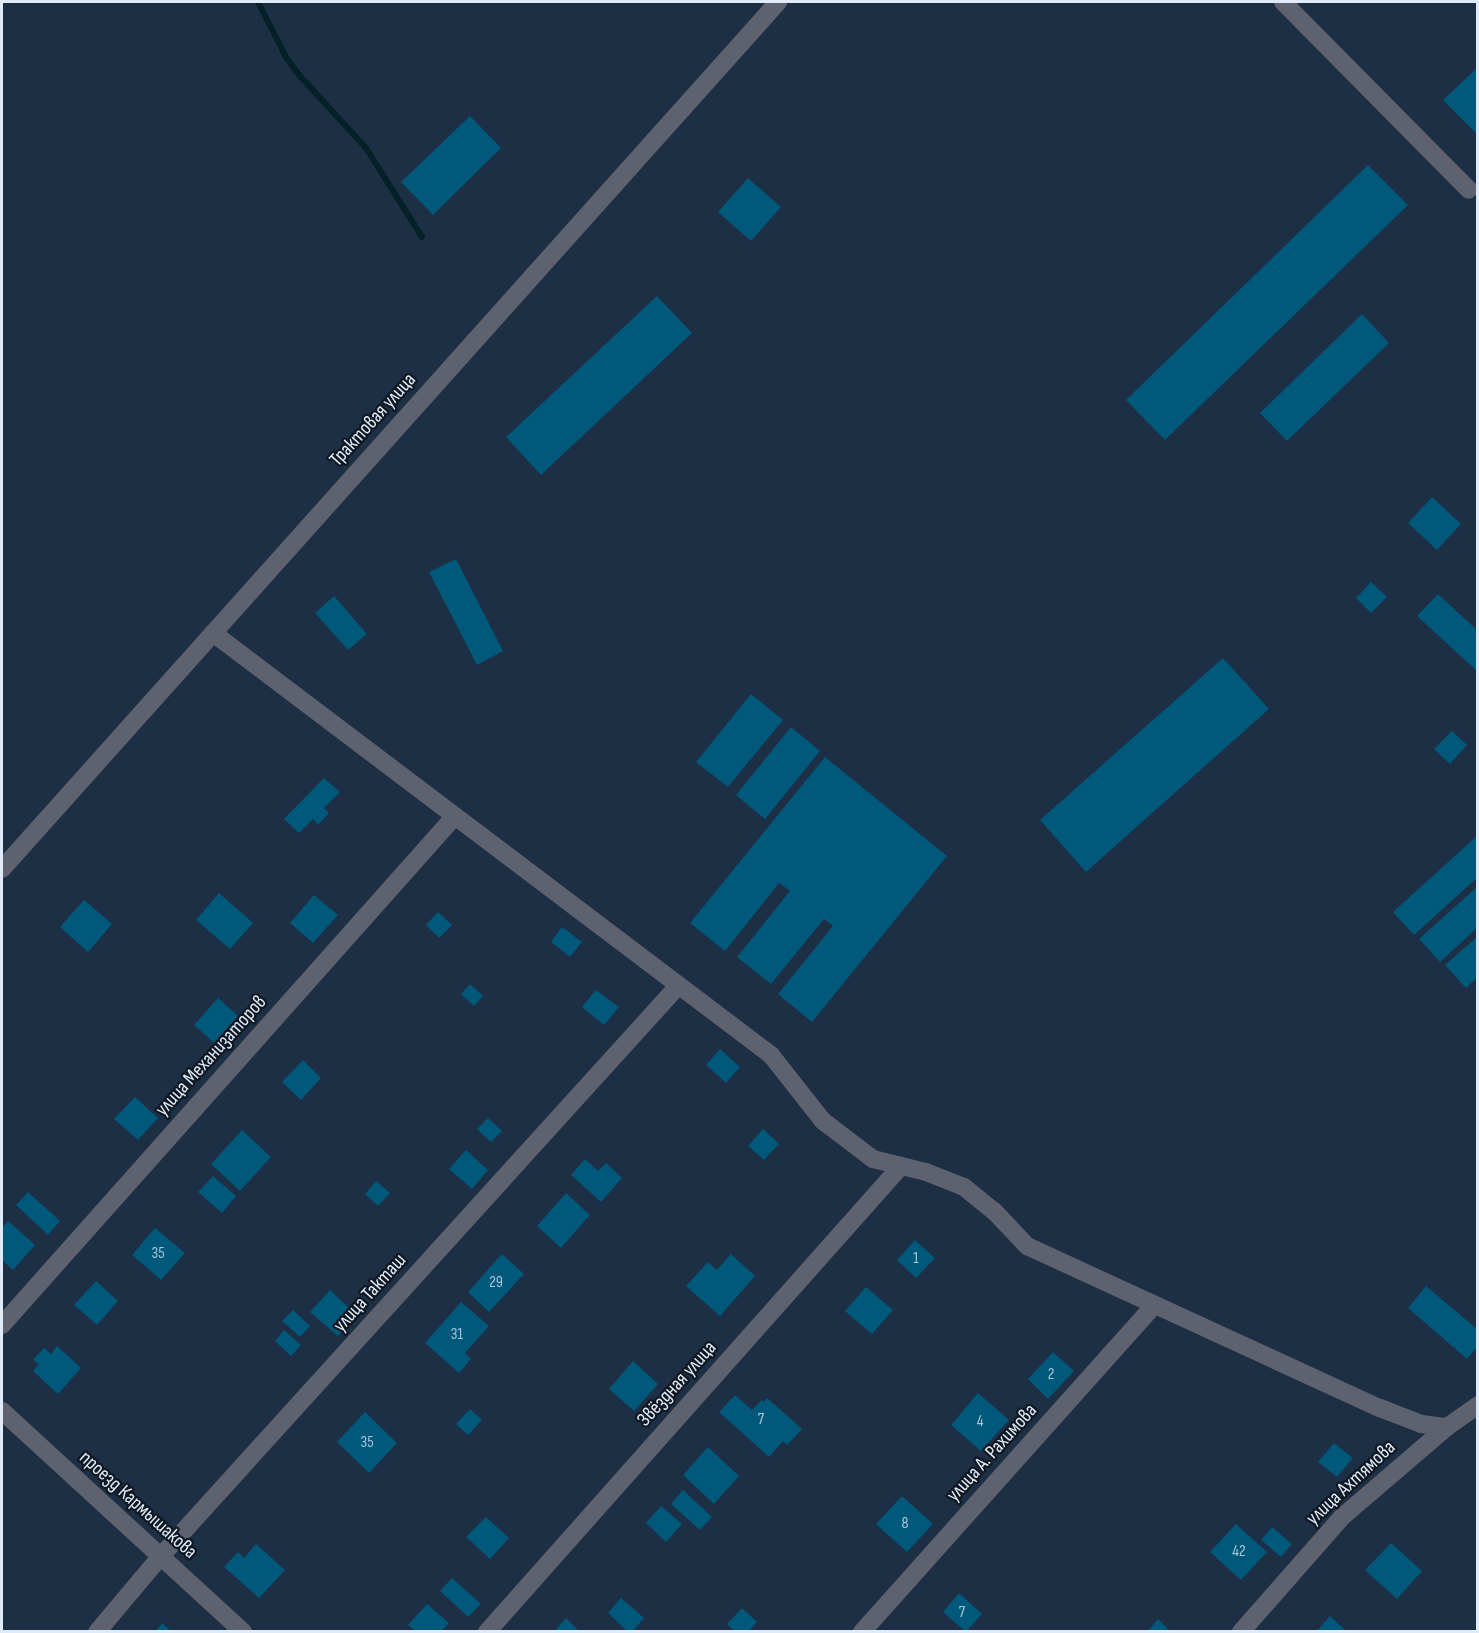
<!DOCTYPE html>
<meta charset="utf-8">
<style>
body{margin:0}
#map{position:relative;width:1479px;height:1633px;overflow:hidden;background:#1d2f44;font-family:"Sofia Sans Condensed",sans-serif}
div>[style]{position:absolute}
.stream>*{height:6px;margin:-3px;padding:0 3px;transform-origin:3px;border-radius:3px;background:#032127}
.building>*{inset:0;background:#00587a}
.minor>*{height:18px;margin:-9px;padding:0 9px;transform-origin:9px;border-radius:9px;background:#5e616e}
span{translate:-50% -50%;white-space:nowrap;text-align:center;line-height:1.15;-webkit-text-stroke:4.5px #0f1720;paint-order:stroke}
.number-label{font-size:16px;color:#a8c6d9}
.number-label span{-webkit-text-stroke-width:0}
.street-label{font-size:20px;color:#e0ebf9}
.frame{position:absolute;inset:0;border:3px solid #e0ebf9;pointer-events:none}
</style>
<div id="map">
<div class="stream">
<i style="left:258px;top:2px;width:62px;rotate:63deg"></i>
<i style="left:286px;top:57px;width:24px;rotate:54deg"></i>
<i style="left:300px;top:76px;width:98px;rotate:47.5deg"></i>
<i style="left:366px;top:148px;width:105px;rotate:57.8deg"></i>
</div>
<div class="building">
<i style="clip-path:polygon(1478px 67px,1478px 135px,1443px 100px)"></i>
<i style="clip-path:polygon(470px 116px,501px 148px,433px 215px,401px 182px)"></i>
<i style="clip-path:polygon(1368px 165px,1408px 205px,1165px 440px,1126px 400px)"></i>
<i style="clip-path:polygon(748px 178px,781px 207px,751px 241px,718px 212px)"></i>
<i style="clip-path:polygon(657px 296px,692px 333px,541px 475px,506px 437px)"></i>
<i style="clip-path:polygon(1362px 314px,1389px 343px,1287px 441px,1260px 413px)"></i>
<i style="clip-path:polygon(1432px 497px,1461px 524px,1437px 550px,1408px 523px)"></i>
<i style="clip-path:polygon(456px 559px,503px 651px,477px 665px,429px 572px)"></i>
<i style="clip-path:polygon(1371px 582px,1387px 597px,1371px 613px,1356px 598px)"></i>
<i style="clip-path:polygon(1438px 594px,1478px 631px,1478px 672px,1417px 616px)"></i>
<i style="clip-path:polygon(334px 596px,367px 634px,348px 650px,315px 613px)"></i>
<i style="clip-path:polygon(1223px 658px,1269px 709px,1086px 872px,1040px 820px)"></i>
<i style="clip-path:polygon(751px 694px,783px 720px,728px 787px,696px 762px)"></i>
<i style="clip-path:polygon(791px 727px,820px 751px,765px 819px,736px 795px)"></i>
<i style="clip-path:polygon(1452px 731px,1467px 745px,1450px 764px,1434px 749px)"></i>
<i style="clip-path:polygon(825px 757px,947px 856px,812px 1022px,778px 994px,833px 926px,824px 919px,771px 984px,737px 957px,790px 891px,779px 883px,725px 951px,690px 923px)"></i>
<i style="clip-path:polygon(324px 778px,340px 792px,324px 808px,329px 813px,318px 825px,313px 819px,299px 833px,284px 819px)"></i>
<i style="clip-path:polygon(1478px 835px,1478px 877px,1414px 935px,1393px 912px)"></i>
<i style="clip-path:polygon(1478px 886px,1478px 927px,1440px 962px,1419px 939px)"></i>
<i style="clip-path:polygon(219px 893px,253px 923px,230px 949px,196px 920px)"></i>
<i style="clip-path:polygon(314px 895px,338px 915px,313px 943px,290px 923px)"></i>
<i style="clip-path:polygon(84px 900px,112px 924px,88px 952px,60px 927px)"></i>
<i style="clip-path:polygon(438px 912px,452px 925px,439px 938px,426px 925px)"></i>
<i style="clip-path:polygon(562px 927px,582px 942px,570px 957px,551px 942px)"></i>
<i style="clip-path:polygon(1478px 936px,1478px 977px,1466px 988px,1445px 965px)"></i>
<i style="clip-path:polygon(470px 984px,483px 996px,474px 1006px,461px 994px)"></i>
<i style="clip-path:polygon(596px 990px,619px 1007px,604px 1025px,582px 1007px)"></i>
<i style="clip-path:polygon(218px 998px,238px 1016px,214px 1043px,194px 1025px)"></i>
<i style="clip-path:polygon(720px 1049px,740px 1067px,726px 1083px,706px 1065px)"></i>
<i style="clip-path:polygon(303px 1060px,321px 1078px,301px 1100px,282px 1082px)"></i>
<i style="clip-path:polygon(135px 1097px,158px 1118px,138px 1140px,114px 1119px)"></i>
<i style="clip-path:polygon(488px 1118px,502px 1131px,491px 1142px,477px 1129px)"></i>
<i style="clip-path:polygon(763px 1129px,779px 1144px,764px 1160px,748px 1146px)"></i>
<i style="clip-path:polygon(242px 1130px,271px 1157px,240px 1191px,211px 1164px)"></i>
<i style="clip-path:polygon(466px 1150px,488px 1170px,472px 1189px,449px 1169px)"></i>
<i style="clip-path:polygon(585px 1159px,598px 1171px,606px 1163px,622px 1178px,601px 1202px,571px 1175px)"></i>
<i style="clip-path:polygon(213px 1176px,236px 1196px,222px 1213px,198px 1192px)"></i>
<i style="clip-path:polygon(376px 1181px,390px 1193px,378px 1206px,365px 1194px)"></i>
<i style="clip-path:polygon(28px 1192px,60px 1221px,48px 1235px,16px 1205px)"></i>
<i style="clip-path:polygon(566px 1193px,590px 1215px,561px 1248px,537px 1226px)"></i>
<i style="clip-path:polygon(8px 1221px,35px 1245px,13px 1270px,2px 1260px,2px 1228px)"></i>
<i style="clip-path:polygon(155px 1228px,185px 1253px,161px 1280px,132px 1255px)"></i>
<i style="clip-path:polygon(915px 1240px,935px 1258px,916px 1278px,897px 1260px)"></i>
<i style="clip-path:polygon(502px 1254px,524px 1274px,489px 1312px,468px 1292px)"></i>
<i style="clip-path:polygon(731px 1254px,755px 1276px,720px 1316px,686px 1286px,708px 1262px,717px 1270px)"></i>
<i style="clip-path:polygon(96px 1281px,118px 1301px,97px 1325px,74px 1305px)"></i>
<i style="clip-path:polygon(1426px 1286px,1478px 1330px,1478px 1346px,1467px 1359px,1408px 1308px)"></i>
<i style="clip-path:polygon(866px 1287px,893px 1310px,872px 1334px,845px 1311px)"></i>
<i style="clip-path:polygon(330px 1290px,357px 1315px,338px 1336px,310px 1312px)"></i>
<i style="clip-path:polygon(461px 1302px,489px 1326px,465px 1353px,471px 1359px,459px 1373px,425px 1343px)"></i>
<i style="clip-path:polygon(293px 1310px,310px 1326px,300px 1337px,282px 1321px)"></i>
<i style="clip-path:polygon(284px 1330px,301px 1345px,291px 1356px,275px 1341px)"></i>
<i style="clip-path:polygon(57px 1346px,81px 1368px,58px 1394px,33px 1371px,39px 1364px,33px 1360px,44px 1348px,51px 1354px)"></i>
<i style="clip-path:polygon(1053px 1352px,1074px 1371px,1048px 1399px,1028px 1379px)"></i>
<i style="clip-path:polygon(633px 1361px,658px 1384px,634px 1411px,609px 1389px)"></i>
<i style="clip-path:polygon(978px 1393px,1009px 1420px,981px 1451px,951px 1425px)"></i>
<i style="clip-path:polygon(735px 1395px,752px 1410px,762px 1400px,764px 1402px,767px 1398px,802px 1429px,787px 1445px,783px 1441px,769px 1457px,719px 1412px)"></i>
<i style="clip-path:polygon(470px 1409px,482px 1420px,468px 1435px,456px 1424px)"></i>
<i style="clip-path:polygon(365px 1412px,397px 1443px,369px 1473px,337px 1442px)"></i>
<i style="clip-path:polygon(1334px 1443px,1353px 1458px,1337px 1477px,1318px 1462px)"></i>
<i style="clip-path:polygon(708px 1447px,739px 1476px,714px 1504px,683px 1475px)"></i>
<i style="clip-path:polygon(683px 1490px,712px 1517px,700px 1530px,671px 1504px)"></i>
<i style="clip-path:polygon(902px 1496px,933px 1524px,907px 1552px,876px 1524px)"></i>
<i style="clip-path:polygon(661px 1506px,682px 1524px,666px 1542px,646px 1523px)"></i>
<i style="clip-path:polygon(486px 1517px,509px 1538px,490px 1559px,466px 1537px)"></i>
<i style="clip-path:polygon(1236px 1524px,1267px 1552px,1241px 1580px,1210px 1552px)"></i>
<i style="clip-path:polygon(1272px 1527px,1292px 1544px,1281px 1557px,1261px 1540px)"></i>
<i style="clip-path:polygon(1391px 1543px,1422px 1571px,1397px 1599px,1365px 1570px)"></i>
<i style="clip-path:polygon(256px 1544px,285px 1570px,259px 1598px,224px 1567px,238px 1552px,244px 1558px)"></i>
<i style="clip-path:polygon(452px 1578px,481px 1604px,468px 1617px,440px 1591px)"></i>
<i style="clip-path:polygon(959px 1593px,982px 1614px,966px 1632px,943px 1612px)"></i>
<i style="clip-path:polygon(621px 1598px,644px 1618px,632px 1632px,628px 1632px,608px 1613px)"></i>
<i style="clip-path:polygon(427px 1604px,449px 1623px,441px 1632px,416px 1632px,408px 1625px)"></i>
<i style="clip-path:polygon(742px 1608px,757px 1622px,748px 1632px,735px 1632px,727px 1624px)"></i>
<i style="clip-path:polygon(1330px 1616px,1347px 1632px,1316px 1632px)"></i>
<i style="clip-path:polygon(566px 1618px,580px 1632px,554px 1632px)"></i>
<i style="clip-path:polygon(1158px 1619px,1171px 1632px,1147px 1632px)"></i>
<i style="clip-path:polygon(162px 1623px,172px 1632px,155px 1632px)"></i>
</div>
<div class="minor">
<i style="left:1283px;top:2px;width:264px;rotate:45.3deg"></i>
<i style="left:213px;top:633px;width:700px;rotate:37.1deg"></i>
<i style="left:771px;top:1055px;width:84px;rotate:51.8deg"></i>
<i style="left:823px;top:1121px;width:63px;rotate:37.2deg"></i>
<i style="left:873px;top:1159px;width:55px;rotate:13.8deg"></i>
<i style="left:926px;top:1172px;width:41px;rotate:21.5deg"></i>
<i style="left:964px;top:1187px;width:38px;rotate:39deg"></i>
<i style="left:994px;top:1211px;width:48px;rotate:46.7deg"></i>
<i style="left:1027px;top:1246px;width:388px;rotate:24.7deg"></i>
<i style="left:1380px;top:1408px;width:44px;rotate:21.3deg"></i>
<i style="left:1421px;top:1424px;width:26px;rotate:7deg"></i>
<i style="left:2px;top:869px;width:1164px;rotate:-48.17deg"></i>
<i style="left:2px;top:1325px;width:681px;rotate:-48.33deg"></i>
<i style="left:2px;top:1411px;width:327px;rotate:42.5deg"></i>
<i style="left:97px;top:1632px;width:99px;rotate:-49.9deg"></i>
<i style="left:161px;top:1556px;width:770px;rotate:-47.79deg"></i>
<i style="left:487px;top:1632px;width:623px;rotate:-48.38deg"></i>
<i style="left:862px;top:1632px;width:438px;rotate:-48.2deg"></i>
<i style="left:1241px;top:1632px;width:153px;rotate:-48.7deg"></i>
<i style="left:1342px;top:1517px;width:138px;rotate:-40.6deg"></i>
<i style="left:1447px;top:1427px;width:38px;rotate:-35deg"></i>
</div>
<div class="number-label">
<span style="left:158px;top:1254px">35</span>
<span style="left:916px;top:1259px">1</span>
<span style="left:496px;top:1283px">29</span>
<span style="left:457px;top:1335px">31</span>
<span style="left:1051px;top:1375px">2</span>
<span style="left:761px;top:1420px">7</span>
<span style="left:980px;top:1422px">4</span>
<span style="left:367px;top:1443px">35</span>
<span style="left:905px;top:1524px">8</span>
<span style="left:1239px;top:1552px">42</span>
<span style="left:962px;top:1613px">7</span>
</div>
<div class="street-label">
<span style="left:373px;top:420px;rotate:-48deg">Трактовая улица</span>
<span style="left:211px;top:1056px;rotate:-48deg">улица Механизаторов</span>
<span style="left:370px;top:1293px;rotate:-48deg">улица Такташ</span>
<span style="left:677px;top:1384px;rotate:-48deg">Звёздная улица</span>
<span style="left:992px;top:1453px;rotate:-48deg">улица А. Рахимова</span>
<span style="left:1351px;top:1483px;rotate:-43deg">улица Ахтямова</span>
<span style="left:138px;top:1505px;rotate:42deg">проезд Кармышакова</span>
</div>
<div class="frame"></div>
</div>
